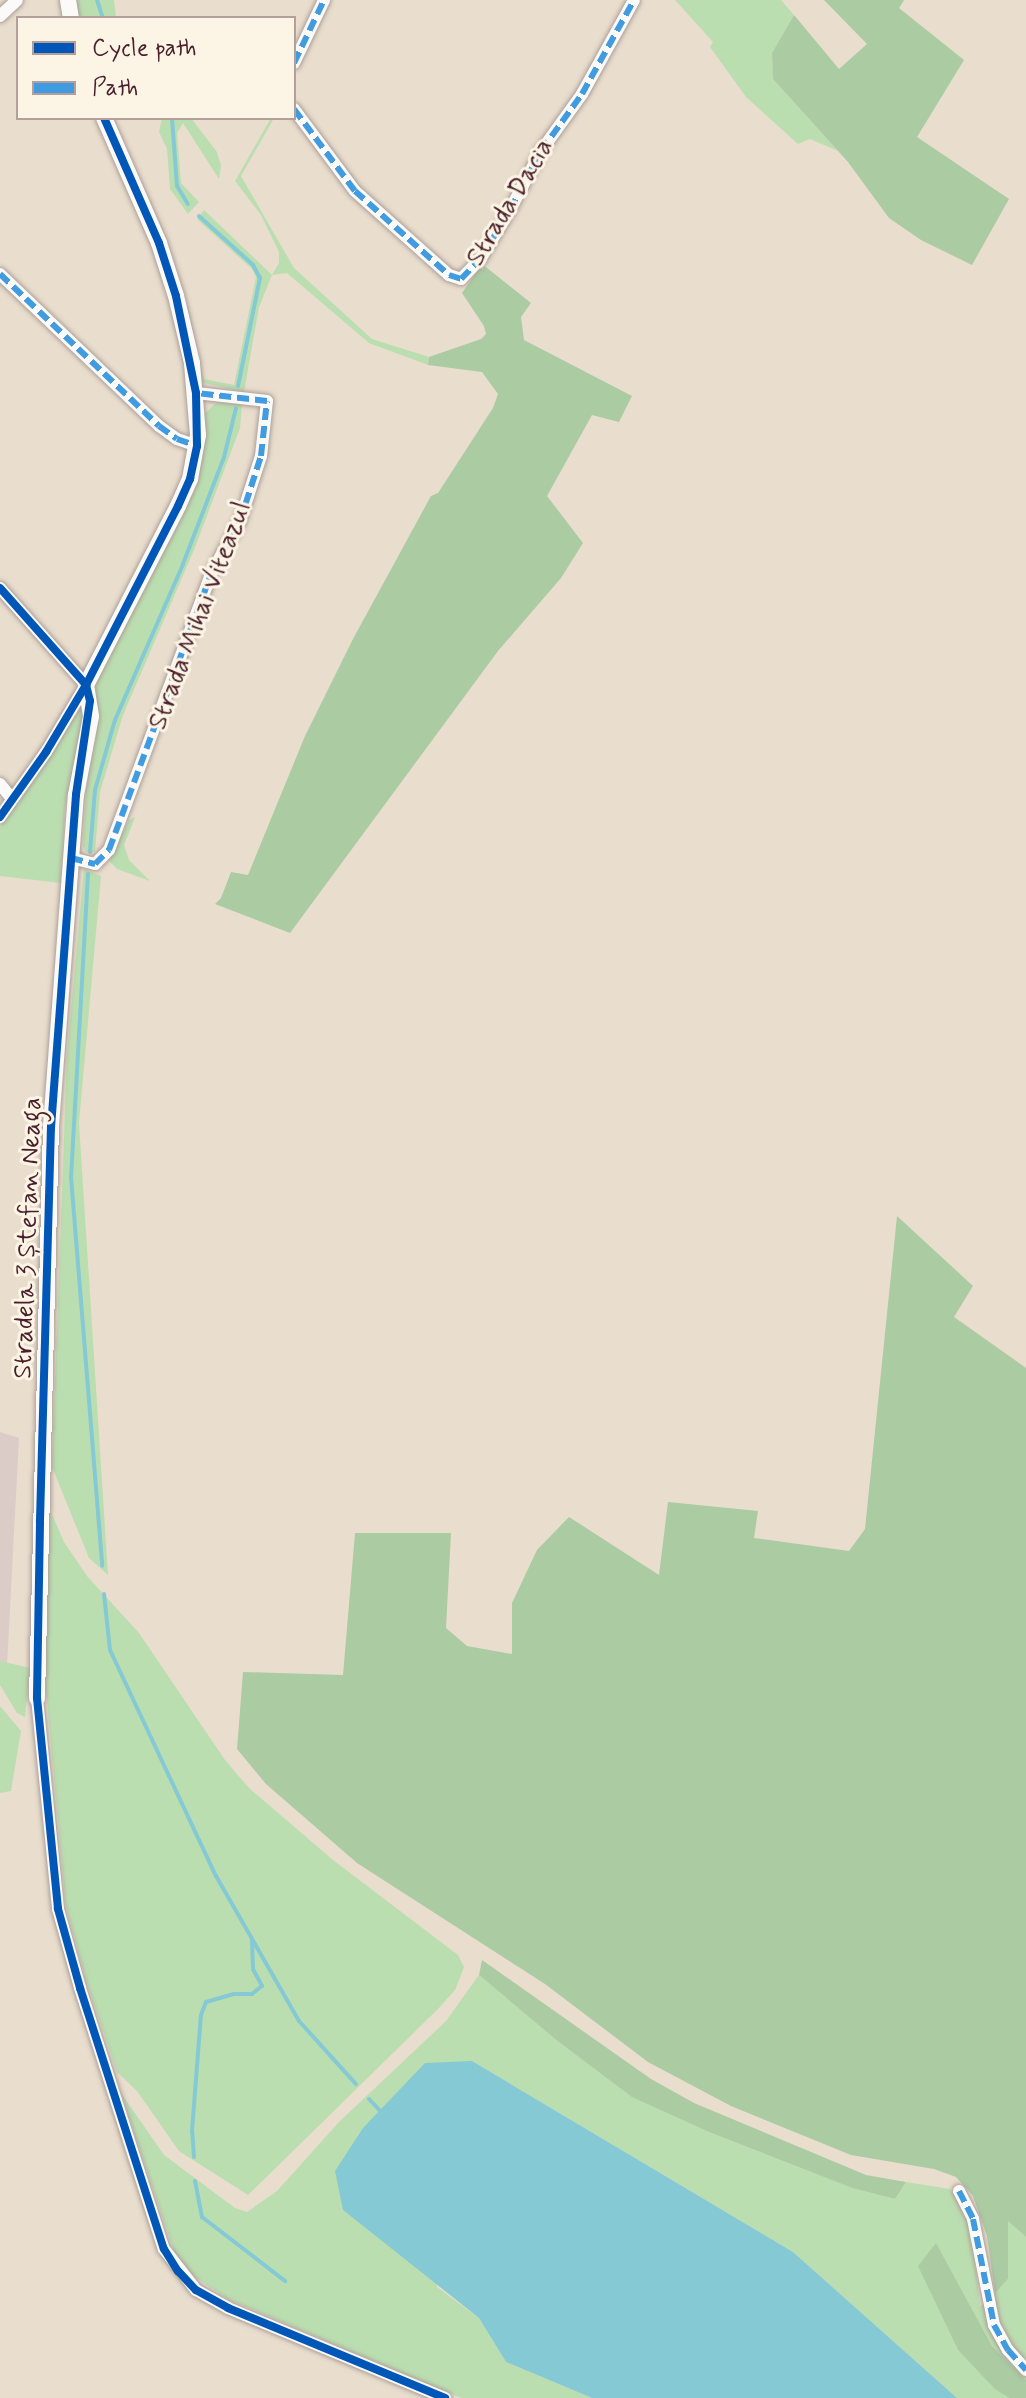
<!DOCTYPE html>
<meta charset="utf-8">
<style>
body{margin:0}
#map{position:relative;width:1026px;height:2398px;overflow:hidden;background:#e9ddcd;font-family:Mynerve,sans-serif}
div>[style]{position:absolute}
.industrial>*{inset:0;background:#dcccc8}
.green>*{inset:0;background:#bbdeb0}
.forest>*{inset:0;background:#abcba3}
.water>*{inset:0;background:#85c9d4}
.stream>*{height:4px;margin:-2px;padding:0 2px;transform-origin:2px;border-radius:2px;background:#85c9d4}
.roads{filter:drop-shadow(0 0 2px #ac9f98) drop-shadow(0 0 2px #ac9f98)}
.minor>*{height:12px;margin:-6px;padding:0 6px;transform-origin:6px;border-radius:6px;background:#fcfaf8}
.tertiary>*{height:16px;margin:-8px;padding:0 8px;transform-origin:8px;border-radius:8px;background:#fcfaf8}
.quiet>*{height:6px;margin-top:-3px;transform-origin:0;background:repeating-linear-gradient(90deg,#409be1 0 12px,transparent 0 18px)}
.cycleway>*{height:8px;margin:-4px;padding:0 4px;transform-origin:4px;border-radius:4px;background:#0057b8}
span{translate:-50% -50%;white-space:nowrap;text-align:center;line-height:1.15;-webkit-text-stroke:6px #fcf5e5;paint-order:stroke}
.street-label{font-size:26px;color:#4a1f2b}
.legend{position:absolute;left:16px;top:16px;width:280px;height:104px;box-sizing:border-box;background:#fcf5e5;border:2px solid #b59f9b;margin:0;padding:10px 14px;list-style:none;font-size:24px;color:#4a1f2b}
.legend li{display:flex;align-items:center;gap:16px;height:40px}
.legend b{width:40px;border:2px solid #b59f9b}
</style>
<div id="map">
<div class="industrial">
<i style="clip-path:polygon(0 1432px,19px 1438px,7px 1666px,0 1661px)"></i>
</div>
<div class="green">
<i style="clip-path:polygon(76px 0,114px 0,116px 18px,80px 18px)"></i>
<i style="clip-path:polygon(675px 0,781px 0,794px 15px,772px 53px,773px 79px,838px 151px,810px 139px,798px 144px,746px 97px,710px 47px,713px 42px)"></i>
<i style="clip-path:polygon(162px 118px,191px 118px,217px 152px,221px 166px,219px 179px,183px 123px,177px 133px,181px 183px,199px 202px,188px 214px,170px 189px,167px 149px,159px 132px)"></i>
<i style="clip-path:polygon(271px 118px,274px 118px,241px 176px,294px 268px,372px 339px,429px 357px,428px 365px,369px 343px,287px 273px,272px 275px,259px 307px,244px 392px,200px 382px,185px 309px,188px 306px,204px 379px,234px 385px,256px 277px,252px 269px,197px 219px,204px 210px,272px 275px,279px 263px,279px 252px,261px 215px,235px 181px)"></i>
<i style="clip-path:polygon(229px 401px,242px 403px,240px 428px,194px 550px,123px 715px,100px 792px,95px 852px,86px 852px,83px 846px,86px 791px,98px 716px,95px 681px,165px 549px,203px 415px,216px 403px)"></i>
<i style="clip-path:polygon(81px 708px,84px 709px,84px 726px,65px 807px,61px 883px,0 876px,0 827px)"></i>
<i style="clip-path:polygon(135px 817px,124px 845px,129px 860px,150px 881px,117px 869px,109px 861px,129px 820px)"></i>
<i style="clip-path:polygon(84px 869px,101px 876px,79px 1123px,108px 1575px,89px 1558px,52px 1467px,67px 1054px)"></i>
<i style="clip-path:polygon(49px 1507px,64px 1542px,87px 1576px,139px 1633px,225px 1760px,249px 1788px,333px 1860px,458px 1955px,464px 1967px,455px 1990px,438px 2009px,248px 2195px,179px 2151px,137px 2091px,117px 2072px,87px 1983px,66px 1906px,44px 1669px)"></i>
<i style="clip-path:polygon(0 1661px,30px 1668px,25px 1717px,17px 1713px,0 1685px)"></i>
<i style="clip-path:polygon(0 1706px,21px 1731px,11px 1791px,0 1793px)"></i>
<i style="clip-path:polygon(479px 1975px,555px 2039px,632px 2096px,709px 2132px,852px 2188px,895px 2199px,906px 2182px,950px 2189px,966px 2214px,972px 2236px,980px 2307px,1008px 2279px,1007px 2220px,1026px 2237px,1026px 2380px,992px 2346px,936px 2244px,919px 2266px,958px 2350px,1009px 2398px,957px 2398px,793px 2252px,472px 2061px,437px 2287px,479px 2318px,506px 2362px,592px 2398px,461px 2398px,228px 2299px,189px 2273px,175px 2254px,121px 2093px,164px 2155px,235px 2208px,247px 2212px,277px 2191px,339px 2122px,446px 2021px)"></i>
</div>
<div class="forest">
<i style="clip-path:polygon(824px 0,904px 0,899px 8px,964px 60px,917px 137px,1009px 199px,972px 265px,921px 240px,889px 218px,848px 162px,773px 79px,772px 53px,794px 15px,839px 69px,867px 44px)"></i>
<i style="clip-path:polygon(482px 264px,531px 303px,521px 317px,524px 340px,632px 396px,619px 422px,592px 415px,547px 496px,583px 543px,561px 578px,498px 651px,290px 933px,215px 904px,221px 898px,231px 872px,248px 875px,305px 736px,353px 639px,431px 496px,438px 493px,493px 408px,498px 394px,482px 372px,428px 365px,429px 357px,481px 339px,486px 334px,484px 326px,462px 293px)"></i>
<i style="clip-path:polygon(897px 1216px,973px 1286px,954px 1317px,1026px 1368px,1026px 2237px,1008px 2221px,1008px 2279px,995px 2293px,987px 2236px,973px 2196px,956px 2177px,934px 2169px,851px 2155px,731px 2106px,648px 2062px,545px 1984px,357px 1863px,266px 1784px,237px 1749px,243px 1672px,343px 1675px,355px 1533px,451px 1533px,446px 1628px,467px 1646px,512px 1654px,512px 1603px,537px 1550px,569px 1517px,659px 1575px,668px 1502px,758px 1511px,754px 1538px,849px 1551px,865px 1529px)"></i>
<i style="clip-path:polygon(482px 1960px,651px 2079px,694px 2103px,866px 2175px,906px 2182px,895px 2199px,852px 2188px,709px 2132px,632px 2097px,555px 2039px,479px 1975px)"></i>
<i style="clip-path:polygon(936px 2243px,992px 2346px,1026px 2380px,1026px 2398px,1009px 2398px,995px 2389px,958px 2350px,918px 2266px)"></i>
</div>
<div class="water">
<i style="clip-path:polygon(472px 2061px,793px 2252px,957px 2398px,592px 2398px,506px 2362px,479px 2318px,343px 2210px,335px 2171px,363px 2128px,425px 2063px)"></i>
</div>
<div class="stream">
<i style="left:97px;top:0;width:19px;rotate:72deg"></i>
<i style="left:172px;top:118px;width:68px;rotate:85.8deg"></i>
<i style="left:177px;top:186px;width:21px;rotate:59deg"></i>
<i style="left:199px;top:216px;width:73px;rotate:42.2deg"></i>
<i style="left:253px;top:265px;width:15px;rotate:62deg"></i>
<i style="left:260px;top:278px;width:110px;rotate:101.5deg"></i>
<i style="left:90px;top:852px;width:62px;rotate:-85.4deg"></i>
<i style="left:95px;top:790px;width:73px;rotate:-74.1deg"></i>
<i style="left:115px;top:720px;width:170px;rotate:-66.4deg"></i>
<i style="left:183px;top:564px;width:115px;rotate:-69deg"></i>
<i style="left:224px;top:457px;width:50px;rotate:-76.2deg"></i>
<i style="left:88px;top:874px;width:303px;rotate:93.2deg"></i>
<i style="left:71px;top:1177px;width:390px;rotate:85.4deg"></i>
<i style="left:104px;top:1594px;width:56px;rotate:83.9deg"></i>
<i style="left:110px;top:1650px;width:250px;rotate:64.9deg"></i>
<i style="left:216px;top:1876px;width:167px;rotate:60.2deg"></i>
<i style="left:299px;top:2021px;width:85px;rotate:47.9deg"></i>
<i style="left:369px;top:2099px;width:18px;rotate:47deg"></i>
<i style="left:194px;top:2157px;width:26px;rotate:-94deg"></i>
<i style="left:192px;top:2131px;width:116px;rotate:-85.6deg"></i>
<i style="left:201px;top:2015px;width:14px;rotate:-69deg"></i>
<i style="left:206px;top:2002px;width:29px;rotate:-16deg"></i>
<i style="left:234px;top:1994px;width:18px"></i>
<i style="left:252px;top:1994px;width:13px;rotate:-39deg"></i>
<i style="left:262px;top:1986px;width:19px;rotate:-118deg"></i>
<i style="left:253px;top:1969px;width:28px;rotate:-92deg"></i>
<i style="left:195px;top:2181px;width:37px;rotate:79deg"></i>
<i style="left:202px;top:2217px;width:105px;rotate:37.6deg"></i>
</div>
<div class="roads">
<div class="minor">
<i style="left:0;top:16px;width:23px;rotate:-43deg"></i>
<i style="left:294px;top:63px;width:70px;rotate:-64.5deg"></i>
<i style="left:294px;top:109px;width:102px;rotate:53.4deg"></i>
<i style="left:355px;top:191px;width:126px;rotate:41.8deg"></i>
<i style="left:449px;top:275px;width:13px;rotate:18deg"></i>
<i style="left:461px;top:279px;width:29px;rotate:-46deg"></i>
<i style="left:481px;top:258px;width:56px;rotate:-58.9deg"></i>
<i style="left:510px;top:210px;width:67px;rotate:-62.3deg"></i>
<i style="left:541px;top:151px;width:70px;rotate:-54.3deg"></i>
<i style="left:582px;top:94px;width:107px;rotate:-61deg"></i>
<i style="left:0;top:274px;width:220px;rotate:43.7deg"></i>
<i style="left:159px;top:426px;width:22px;rotate:36deg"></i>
<i style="left:177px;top:439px;width:21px;rotate:19deg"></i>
<i style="left:0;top:588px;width:130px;rotate:48.4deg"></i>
<i style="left:86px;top:685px;width:78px;rotate:120.8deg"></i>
<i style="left:46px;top:752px;width:80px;rotate:125.3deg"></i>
<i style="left:0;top:784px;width:19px;rotate:51deg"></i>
<i style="left:71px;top:858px;width:25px;rotate:14deg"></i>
<i style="left:95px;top:864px;width:20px;rotate:-45deg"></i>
<i style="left:109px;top:850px;width:296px;rotate:-69.7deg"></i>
<i style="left:212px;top:572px;width:58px;rotate:-61.2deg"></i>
<i style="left:240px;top:521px;width:68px;rotate:-72.1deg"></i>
<i style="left:261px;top:456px;width:55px;rotate:-83.8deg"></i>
<i style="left:267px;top:401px;width:71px;rotate:-173.6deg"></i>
<i style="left:37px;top:1698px;width:212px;rotate:84.3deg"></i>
<i style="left:58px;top:1909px;width:82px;rotate:74.4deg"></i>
<i style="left:80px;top:1988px;width:274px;rotate:72.2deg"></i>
<i style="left:164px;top:2249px;width:52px;rotate:52deg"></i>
<i style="left:196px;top:2290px;width:37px;rotate:29deg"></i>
<i style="left:228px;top:2308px;width:235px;rotate:22.5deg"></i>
<i style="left:959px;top:2191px;width:31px;rotate:63deg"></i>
<i style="left:973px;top:2219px;width:108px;rotate:78.8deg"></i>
<i style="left:994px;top:2325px;width:29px;rotate:61deg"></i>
<i style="left:1008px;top:2350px;width:27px;rotate:48deg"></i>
</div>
<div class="tertiary">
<i style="left:68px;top:0;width:18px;rotate:81deg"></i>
<i style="left:37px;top:1698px;width:572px;rotate:-88.6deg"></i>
<i style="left:51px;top:1126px;width:332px;rotate:-85.7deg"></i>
<i style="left:76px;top:795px;width:80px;rotate:-79.2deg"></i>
<i style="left:91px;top:716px;width:31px;rotate:-99deg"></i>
<i style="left:86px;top:685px;width:201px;rotate:-62.8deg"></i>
<i style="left:178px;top:506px;width:30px;rotate:-66deg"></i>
<i style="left:190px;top:479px;width:45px;rotate:-79.7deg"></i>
<i style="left:198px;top:435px;width:72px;rotate:-94.8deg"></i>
<i style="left:192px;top:363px;width:69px;rotate:-103.4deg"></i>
<i style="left:176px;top:296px;width:56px;rotate:-107.8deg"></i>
<i style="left:159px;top:243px;width:137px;rotate:-113.7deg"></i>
</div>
</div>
<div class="quiet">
<i style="left:294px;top:63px;width:70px;rotate:-64.5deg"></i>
<i style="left:294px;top:109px;width:102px;rotate:53.4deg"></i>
<i style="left:355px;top:191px;width:126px;rotate:41.8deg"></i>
<i style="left:449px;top:275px;width:13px;rotate:18deg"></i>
<i style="left:461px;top:279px;width:29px;rotate:-46deg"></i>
<i style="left:481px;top:258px;width:56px;rotate:-58.9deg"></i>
<i style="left:510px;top:210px;width:67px;rotate:-62.3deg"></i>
<i style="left:541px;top:151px;width:70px;rotate:-54.3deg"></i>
<i style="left:582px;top:94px;width:107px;rotate:-61deg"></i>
<i style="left:0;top:274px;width:220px;rotate:43.7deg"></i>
<i style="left:159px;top:426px;width:22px;rotate:36deg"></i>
<i style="left:177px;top:439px;width:21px;rotate:19deg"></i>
<i style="left:71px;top:858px;width:25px;rotate:14deg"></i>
<i style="left:95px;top:864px;width:20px;rotate:-45deg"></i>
<i style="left:109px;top:850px;width:296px;rotate:-69.7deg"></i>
<i style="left:212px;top:572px;width:58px;rotate:-61.2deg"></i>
<i style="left:240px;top:521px;width:68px;rotate:-72.1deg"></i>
<i style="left:261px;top:456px;width:55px;rotate:-83.8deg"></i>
<i style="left:267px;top:401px;width:71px;rotate:-173.6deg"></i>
<i style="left:959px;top:2191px;width:31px;rotate:63deg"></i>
<i style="left:973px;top:2219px;width:108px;rotate:78.8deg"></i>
<i style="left:994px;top:2325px;width:29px;rotate:61deg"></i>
<i style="left:1008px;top:2350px;width:27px;rotate:48deg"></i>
</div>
<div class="cycleway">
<i style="left:0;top:588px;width:130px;rotate:48.4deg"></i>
<i style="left:86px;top:685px;width:16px;rotate:76deg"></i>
<i style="left:90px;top:701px;width:95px;rotate:98.5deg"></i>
<i style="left:76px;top:795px;width:332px;rotate:94.3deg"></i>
<i style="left:51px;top:1126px;width:397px;rotate:91.6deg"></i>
<i style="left:40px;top:1523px;width:175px;rotate:91deg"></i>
<i style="left:37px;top:1698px;width:212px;rotate:84.3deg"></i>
<i style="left:58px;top:1909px;width:82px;rotate:74.4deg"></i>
<i style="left:80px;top:1988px;width:274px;rotate:72.2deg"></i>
<i style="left:164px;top:2249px;width:26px;rotate:58deg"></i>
<i style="left:178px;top:2271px;width:26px;rotate:47deg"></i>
<i style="left:196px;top:2290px;width:37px;rotate:29deg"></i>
<i style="left:228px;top:2308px;width:235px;rotate:22.5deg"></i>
<i style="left:0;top:817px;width:80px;rotate:-54.7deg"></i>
<i style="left:46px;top:752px;width:78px;rotate:-59.2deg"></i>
<i style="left:86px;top:685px;width:201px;rotate:-62.8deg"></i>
<i style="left:178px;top:506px;width:30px;rotate:-66deg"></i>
<i style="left:190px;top:479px;width:34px;rotate:-78deg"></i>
<i style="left:197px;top:446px;width:53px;rotate:-91.1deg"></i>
<i style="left:196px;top:393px;width:99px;rotate:-101.7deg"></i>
<i style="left:176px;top:296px;width:56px;rotate:-107.8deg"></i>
<i style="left:159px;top:243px;width:137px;rotate:-113.7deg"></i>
</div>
<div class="street-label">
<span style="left:511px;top:203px;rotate:-59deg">Strada Dacia</span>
<span style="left:201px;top:616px;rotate:-69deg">Strada Mihai Viteazul</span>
<span style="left:29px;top:1238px;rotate:-88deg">Stradela 3 Ștefan Neaga</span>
</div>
<ul class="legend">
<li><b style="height:10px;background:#0057b8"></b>Cycle path</li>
<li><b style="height:10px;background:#409be1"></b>Path</li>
</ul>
</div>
